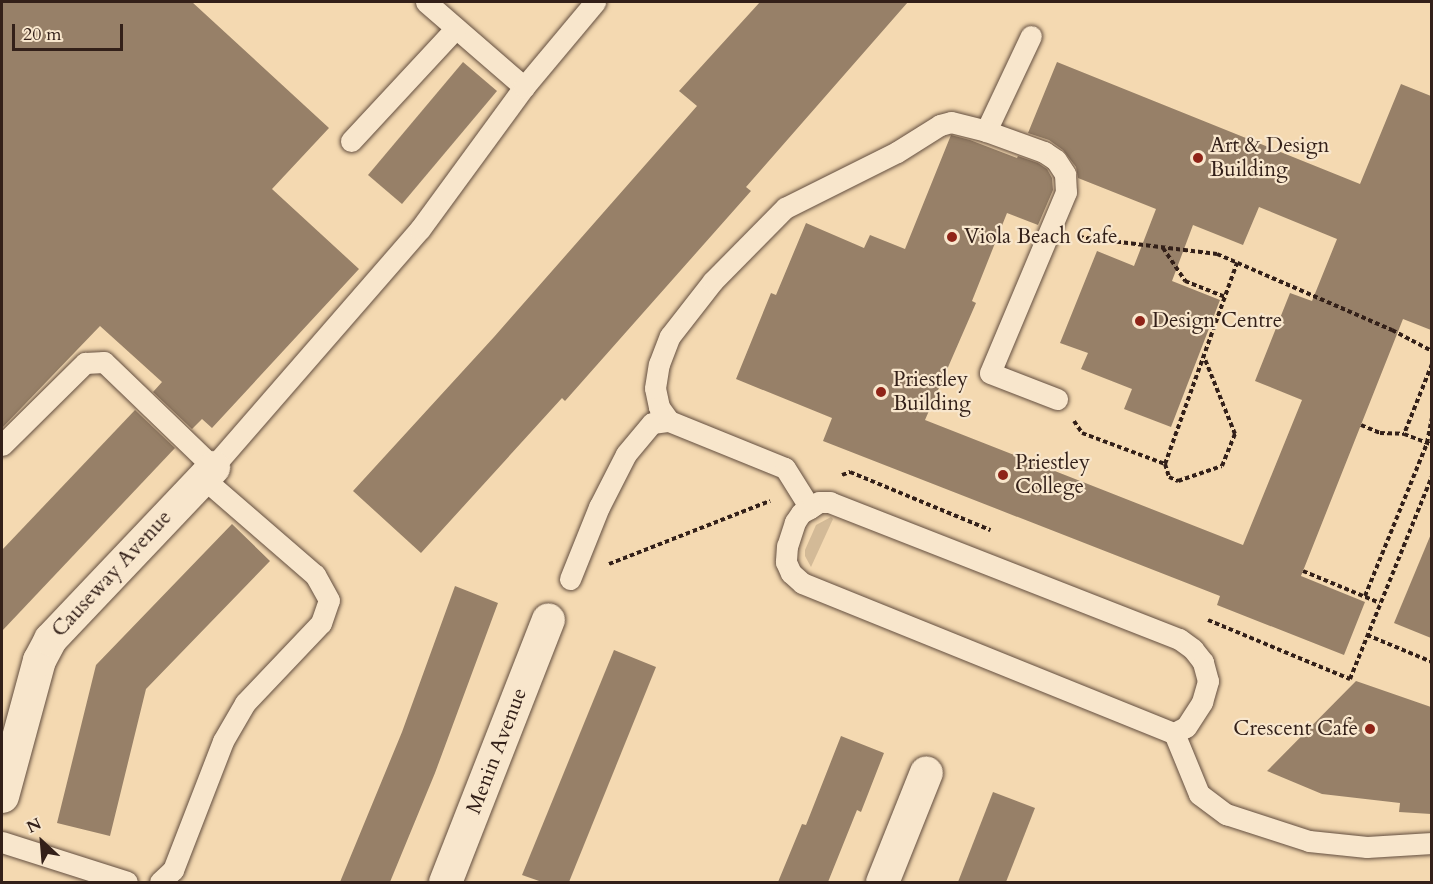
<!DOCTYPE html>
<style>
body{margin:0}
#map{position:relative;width:1433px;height:884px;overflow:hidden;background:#f4d9b1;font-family:Cardo,serif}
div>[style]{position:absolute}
.green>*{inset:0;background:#d3ba97}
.building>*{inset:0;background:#978068}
.path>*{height:4px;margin-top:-2px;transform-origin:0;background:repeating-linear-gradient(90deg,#332019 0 4.5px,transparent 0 7.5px)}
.roads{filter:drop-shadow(0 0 2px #634e3f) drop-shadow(0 0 2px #634e3f)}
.lane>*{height:21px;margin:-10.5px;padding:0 10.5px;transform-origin:10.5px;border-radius:10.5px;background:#f8e6cc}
.street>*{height:33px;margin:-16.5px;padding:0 16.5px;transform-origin:16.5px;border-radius:16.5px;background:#f8e6cc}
.dots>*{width:16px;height:16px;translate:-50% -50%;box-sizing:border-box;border:3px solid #f8e6cc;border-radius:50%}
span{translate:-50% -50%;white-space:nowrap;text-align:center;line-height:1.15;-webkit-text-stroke:4.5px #f8e6cc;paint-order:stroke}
.poi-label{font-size:21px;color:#332019}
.left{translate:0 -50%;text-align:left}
.right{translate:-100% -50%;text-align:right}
.street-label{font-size:21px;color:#332019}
.frame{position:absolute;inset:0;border:3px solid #332019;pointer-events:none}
.north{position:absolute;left:12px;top:812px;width:60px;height:60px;-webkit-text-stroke:4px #f8e6cc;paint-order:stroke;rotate:334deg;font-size:16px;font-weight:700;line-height:24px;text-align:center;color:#332019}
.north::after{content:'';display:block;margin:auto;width:21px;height:27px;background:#332019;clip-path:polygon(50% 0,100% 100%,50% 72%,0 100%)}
.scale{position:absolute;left:12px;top:24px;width:111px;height:27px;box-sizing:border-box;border:3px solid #332019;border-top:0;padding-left:8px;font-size:18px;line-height:21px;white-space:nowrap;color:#332019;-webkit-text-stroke:4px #f8e6cc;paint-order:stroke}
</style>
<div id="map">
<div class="green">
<i style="clip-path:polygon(831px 517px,833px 519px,811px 567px,805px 556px,805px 550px,816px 525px)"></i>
</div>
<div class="building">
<i style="clip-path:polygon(2px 2px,192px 2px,329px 128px,272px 189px,359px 269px,212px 428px,202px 419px,192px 429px,153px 392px,162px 382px,100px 326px,2px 428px)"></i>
<i style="clip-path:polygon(760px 2px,908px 2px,746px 187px,751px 191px,565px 401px,562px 398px,421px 553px,353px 491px,494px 337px,697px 106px,679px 91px)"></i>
<i style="clip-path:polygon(463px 62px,497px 91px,402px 204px,368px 175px)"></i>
<i style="clip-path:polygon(1057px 62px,1360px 184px,1401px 84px,1431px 96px,1431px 330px,1403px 319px,1301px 576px,1365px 602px,1344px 655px,1217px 605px,1220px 596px,823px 441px,832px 418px,736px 379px,771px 293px,776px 295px,806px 223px,864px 248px,870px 235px,905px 249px,951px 135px,970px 140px,1017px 158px,1018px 156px,1038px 163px,1047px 169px,1052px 178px,1053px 190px,1038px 225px,1007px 213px,972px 301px,976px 303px,925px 420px,1243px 545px,1302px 400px,1255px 381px,1290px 293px,1312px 301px,1337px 239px,1259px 207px,1243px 245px,1193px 225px,1172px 281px,1220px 300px,1171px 427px,1124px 409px,1132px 389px,1081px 369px,1088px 353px,1060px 343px,1097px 251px,1134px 266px,1156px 209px,1078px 178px,1076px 167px,1063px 150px,1049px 140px,1028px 133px)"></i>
<i style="clip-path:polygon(135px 410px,175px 448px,2px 631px,2px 550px)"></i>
<i style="clip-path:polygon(232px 524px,270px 561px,146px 689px,110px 836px,57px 823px,96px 665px)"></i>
<i style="clip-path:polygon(1431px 534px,1431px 638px,1394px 623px)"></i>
<i style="clip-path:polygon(455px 586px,498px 603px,435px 773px,390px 882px,340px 882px,402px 732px)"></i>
<i style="clip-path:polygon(614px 650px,656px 667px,569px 882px,542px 882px,522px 875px)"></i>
<i style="clip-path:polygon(1356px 681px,1431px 707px,1431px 814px,1399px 812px,1400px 803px,1322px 794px,1267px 771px)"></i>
<i style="clip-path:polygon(841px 736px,884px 753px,861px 812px,857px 810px,828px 882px,778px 882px,802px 824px,806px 825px)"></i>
<i style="clip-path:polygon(993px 792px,1035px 808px,1006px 882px,958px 882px)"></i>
</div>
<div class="path">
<i style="left:1079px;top:237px;width:139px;rotate:7deg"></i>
<i style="left:1217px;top:254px;width:191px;rotate:23.5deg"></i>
<i style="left:1392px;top:330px;width:45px;rotate:27.7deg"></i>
<i style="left:1163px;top:248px;width:40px;rotate:56deg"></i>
<i style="left:1185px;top:281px;width:43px;rotate:21.8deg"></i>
<i style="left:1432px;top:364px;width:75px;rotate:111.8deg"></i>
<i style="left:1404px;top:434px;width:30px;rotate:21deg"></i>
<i style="left:1074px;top:421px;width:14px;rotate:56deg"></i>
<i style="left:1082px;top:433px;width:89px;rotate:20.5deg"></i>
<i style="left:1165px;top:464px;width:214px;rotate:-70.3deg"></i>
<i style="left:1361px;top:425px;width:21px;rotate:23deg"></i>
<i style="left:1380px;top:433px;width:24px;rotate:2deg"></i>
<i style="left:1165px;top:464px;width:14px;rotate:73deg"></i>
<i style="left:1169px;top:477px;width:10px;rotate:24deg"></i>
<i style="left:1178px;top:481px;width:46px;rotate:-18.8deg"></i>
<i style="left:1222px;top:466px;width:35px;rotate:-68deg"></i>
<i style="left:1235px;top:434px;width:83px;rotate:-111.9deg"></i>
<i style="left:842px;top:475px;width:9px;rotate:-21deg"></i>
<i style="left:850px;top:472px;width:152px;rotate:22.5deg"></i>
<i style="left:609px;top:564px;width:173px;rotate:-21.4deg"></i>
<i style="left:1303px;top:571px;width:83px;rotate:22.6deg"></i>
<i style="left:1365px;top:596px;width:165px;rotate:-67.9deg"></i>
<i style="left:1427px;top:443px;width:25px;rotate:-79deg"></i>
<i style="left:1208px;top:620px;width:154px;rotate:22.6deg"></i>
<i style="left:1350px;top:679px;width:219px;rotate:-68deg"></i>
<i style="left:1367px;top:635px;width:70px;rotate:22.6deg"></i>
</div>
<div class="roads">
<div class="lane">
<i style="left:426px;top:2px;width:130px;rotate:40.9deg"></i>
<i style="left:986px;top:131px;width:105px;rotate:-64.7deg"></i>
<i style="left:351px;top:141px;width:154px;rotate:-47.1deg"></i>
<i style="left:669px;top:421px;width:17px;rotate:-126deg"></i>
<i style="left:659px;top:407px;width:19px;rotate:-102deg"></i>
<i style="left:655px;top:388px;width:24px;rotate:-81deg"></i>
<i style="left:659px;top:364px;width:30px;rotate:-69deg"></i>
<i style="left:670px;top:336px;width:70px;rotate:-52deg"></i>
<i style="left:713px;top:281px;width:103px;rotate:-45.4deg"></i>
<i style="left:785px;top:208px;width:125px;rotate:-26.6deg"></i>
<i style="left:897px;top:152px;width:51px;rotate:-32.1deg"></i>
<i style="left:940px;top:125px;width:11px;rotate:-15deg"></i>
<i style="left:951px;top:122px;width:36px;rotate:14deg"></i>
<i style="left:986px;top:131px;width:62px;rotate:19.9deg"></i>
<i style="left:1044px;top:152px;width:14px;rotate:34deg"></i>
<i style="left:1056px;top:160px;width:17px;rotate:57deg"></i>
<i style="left:1065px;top:174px;width:18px;rotate:87deg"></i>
<i style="left:1066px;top:192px;width:196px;rotate:112.8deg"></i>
<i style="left:990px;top:373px;width:72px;rotate:21.2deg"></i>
<i style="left:2px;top:445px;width:117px;rotate:-44.7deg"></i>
<i style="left:85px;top:363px;width:19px;rotate:-3deg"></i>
<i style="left:104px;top:362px;width:151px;rotate:43.9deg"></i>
<i style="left:213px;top:467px;width:315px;rotate:-49deg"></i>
<i style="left:420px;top:229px;width:176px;rotate:-53.8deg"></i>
<i style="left:524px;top:87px;width:111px;rotate:-50.1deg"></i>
<i style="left:570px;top:579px;width:78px;rotate:-68.1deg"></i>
<i style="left:599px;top:507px;width:59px;rotate:-63deg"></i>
<i style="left:626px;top:454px;width:40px;rotate:-50deg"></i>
<i style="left:652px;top:423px;width:17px;rotate:-7deg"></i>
<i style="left:669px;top:421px;width:125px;rotate:22.1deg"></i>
<i style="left:785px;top:468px;width:47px;rotate:58deg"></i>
<i style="left:1174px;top:733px;width:13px;rotate:-27deg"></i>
<i style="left:1186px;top:727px;width:30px;rotate:-57deg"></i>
<i style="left:1202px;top:702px;width:22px;rotate:-74deg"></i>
<i style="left:1208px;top:681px;width:20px;rotate:-105deg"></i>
<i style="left:1203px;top:662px;width:16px;rotate:-128deg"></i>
<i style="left:1193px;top:649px;width:17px;rotate:-144deg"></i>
<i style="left:1179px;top:639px;width:375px;rotate:-158.6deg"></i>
<i style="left:830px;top:502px;width:11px;rotate:180deg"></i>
<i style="left:819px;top:502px;width:11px;rotate:146deg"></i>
<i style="left:810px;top:508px;width:10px;rotate:151deg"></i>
<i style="left:801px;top:513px;width:11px;rotate:124deg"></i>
<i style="left:795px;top:522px;width:25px;rotate:108deg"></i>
<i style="left:787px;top:546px;width:16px;rotate:94deg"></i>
<i style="left:786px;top:562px;width:12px;rotate:66deg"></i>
<i style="left:791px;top:573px;width:15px;rotate:42deg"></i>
<i style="left:802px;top:583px;width:401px;rotate:22deg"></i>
<i style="left:1174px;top:733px;width:66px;rotate:67.7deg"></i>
<i style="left:1199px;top:794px;width:34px;rotate:37deg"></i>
<i style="left:1226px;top:814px;width:87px;rotate:18deg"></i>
<i style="left:1309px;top:841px;width:58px;rotate:5.9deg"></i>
<i style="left:1367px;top:847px;width:65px;rotate:-3.5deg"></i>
<i style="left:2px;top:842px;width:131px;rotate:17.7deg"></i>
<i style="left:160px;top:882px;width:18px;rotate:-43deg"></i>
<i style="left:173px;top:870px;width:138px;rotate:-68.8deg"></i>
<i style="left:223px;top:741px;width:44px;rotate:-59.9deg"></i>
<i style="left:245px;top:703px;width:110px;rotate:-46.5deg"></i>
<i style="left:321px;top:623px;width:24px;rotate:-71deg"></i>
<i style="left:329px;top:600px;width:29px;rotate:-119deg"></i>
<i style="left:315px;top:575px;width:148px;rotate:-139.1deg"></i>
</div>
<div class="street">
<i style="left:2px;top:796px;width:141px;rotate:-74.8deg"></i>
<i style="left:39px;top:660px;width:24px;rotate:-62deg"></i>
<i style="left:50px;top:639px;width:237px;rotate:-46.5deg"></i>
<i style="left:445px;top:882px;width:282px;rotate:-68.6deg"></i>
<i style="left:882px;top:882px;width:118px;rotate:-68.2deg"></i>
</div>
</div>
<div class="dots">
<i style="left:1198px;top:158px;background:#8f2418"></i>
<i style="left:952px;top:237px;background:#8f2418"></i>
<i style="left:1140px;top:321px;background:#8f2418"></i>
<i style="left:881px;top:392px;background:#8f2418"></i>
<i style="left:1003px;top:475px;background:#8f2418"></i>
<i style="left:1370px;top:729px;background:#8f2418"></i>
</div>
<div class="poi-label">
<span class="left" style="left:1210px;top:158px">Art &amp; Design<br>Building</span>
<span class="left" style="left:964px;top:237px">Viola Beach Cafe</span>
<span class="left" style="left:1152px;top:321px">Design Centre</span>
<span class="left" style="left:893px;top:392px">Priestley<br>Building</span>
<span class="left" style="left:1015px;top:475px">Priestley<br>College</span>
<span class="right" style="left:1358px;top:729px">Crescent Cafe</span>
</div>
<div class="street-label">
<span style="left:112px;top:574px;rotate:-47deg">Causeway Avenue</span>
<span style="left:497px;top:751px;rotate:-69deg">Menin Avenue</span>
</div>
<div class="frame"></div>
<div class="north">N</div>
<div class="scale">20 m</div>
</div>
